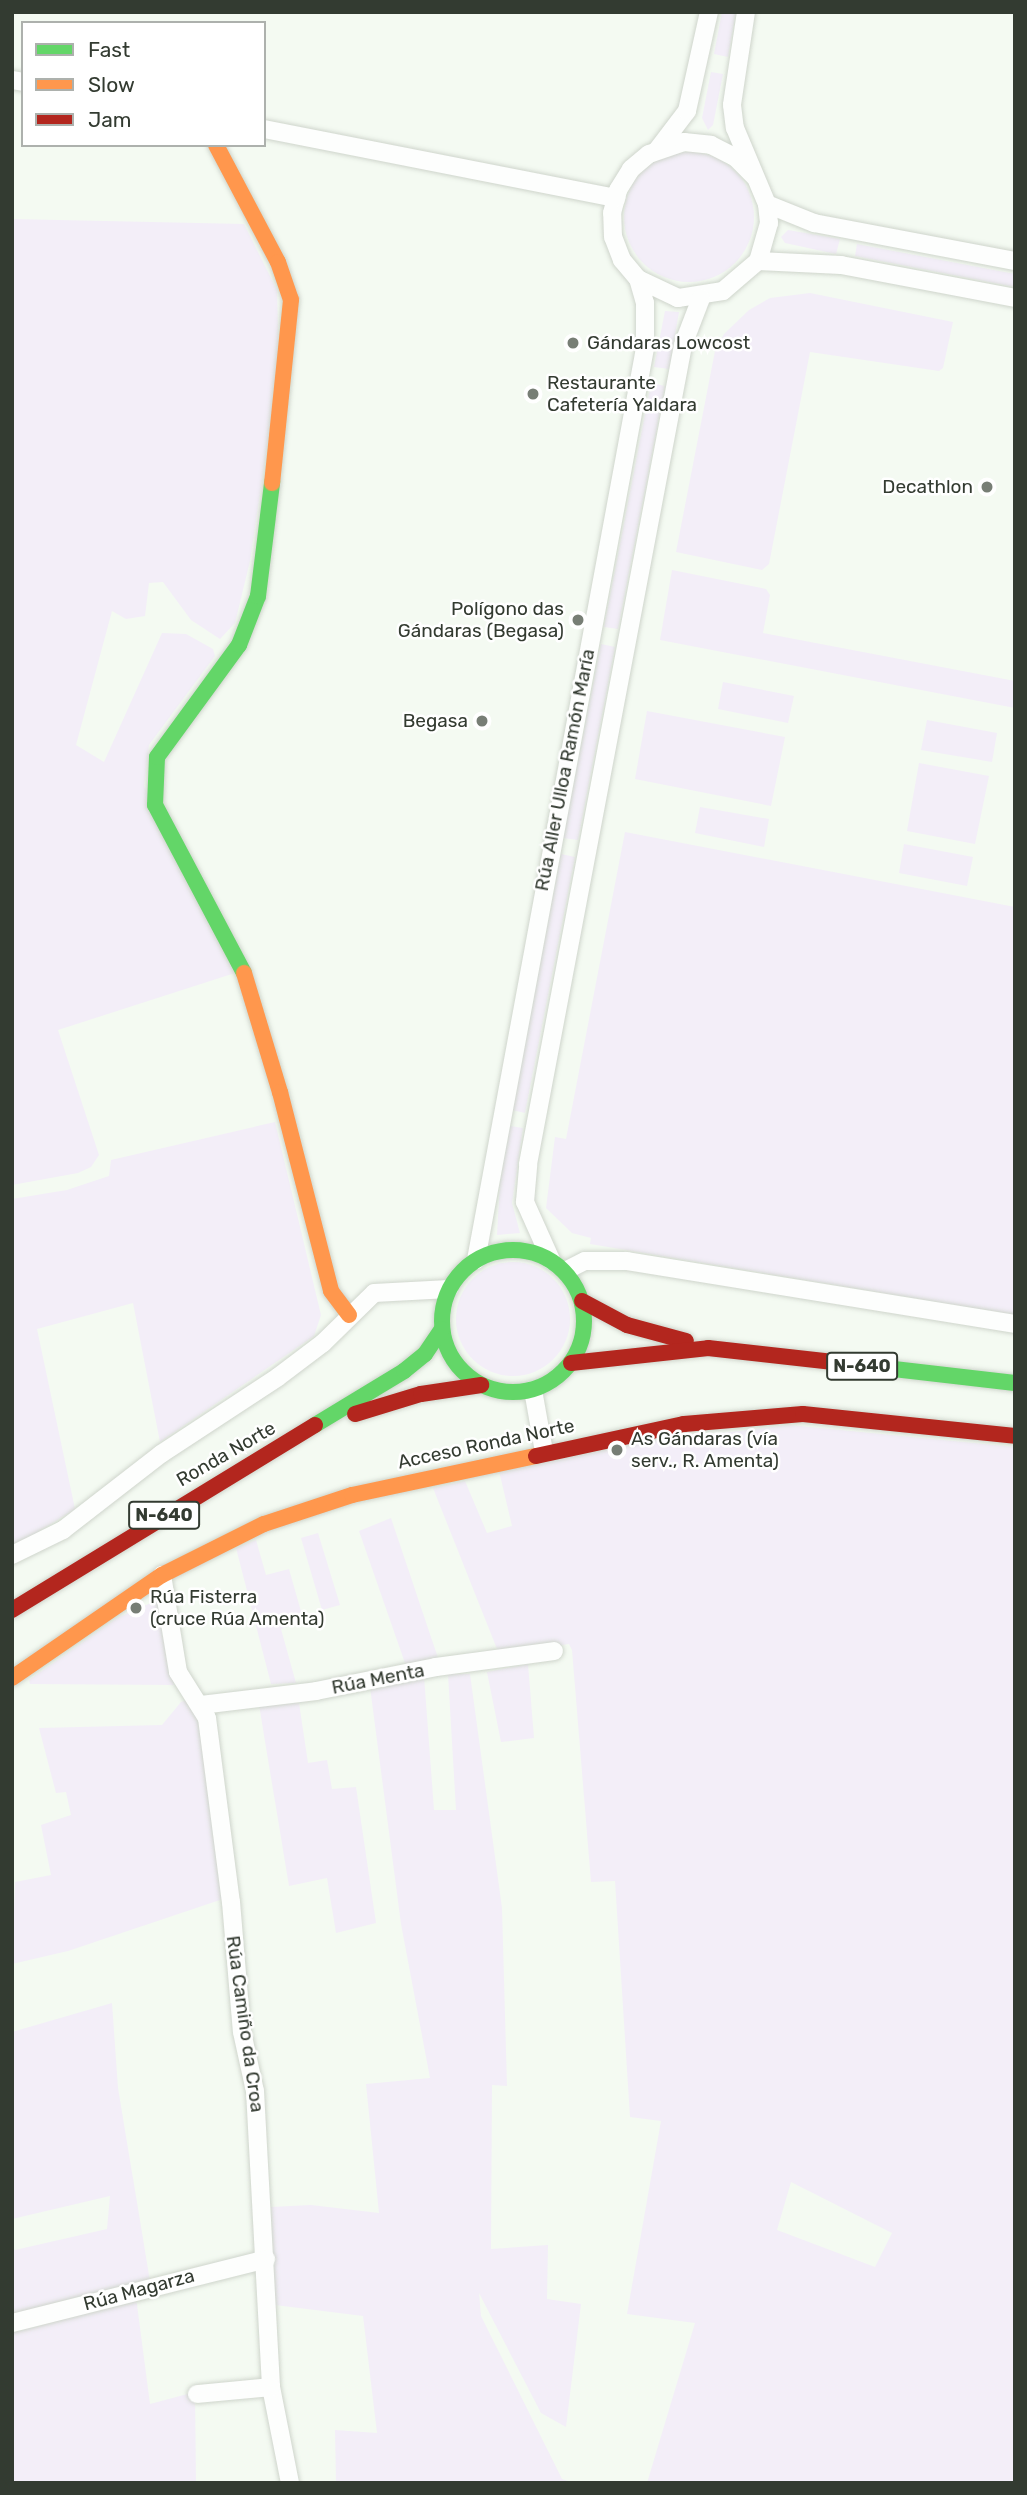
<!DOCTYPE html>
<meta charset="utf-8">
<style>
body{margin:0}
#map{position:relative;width:1027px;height:2495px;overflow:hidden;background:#f4faf2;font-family:Rubik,sans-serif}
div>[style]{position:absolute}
.green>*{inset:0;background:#f3eef8}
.round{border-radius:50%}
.roads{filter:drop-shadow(0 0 2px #cfd5cc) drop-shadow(0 0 2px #cfd5cc)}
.street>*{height:18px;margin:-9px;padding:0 9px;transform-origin:9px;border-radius:9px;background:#fdfefd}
.fast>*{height:16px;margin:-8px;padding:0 8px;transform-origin:8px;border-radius:8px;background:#63d668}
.fast>.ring{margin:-8px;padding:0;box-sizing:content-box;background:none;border:16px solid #63d668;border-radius:50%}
.slow>*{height:16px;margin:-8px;padding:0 8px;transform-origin:8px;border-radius:8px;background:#ff974d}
.jam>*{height:16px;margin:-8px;padding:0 8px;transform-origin:8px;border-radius:8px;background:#b3261e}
.dots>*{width:19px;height:19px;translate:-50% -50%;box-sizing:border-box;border:4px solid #fff;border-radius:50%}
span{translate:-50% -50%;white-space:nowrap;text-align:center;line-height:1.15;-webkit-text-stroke:5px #fff;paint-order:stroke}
.shield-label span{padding:2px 5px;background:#fff;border:2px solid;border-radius:5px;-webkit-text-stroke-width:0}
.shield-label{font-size:18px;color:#333b31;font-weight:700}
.poi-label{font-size:19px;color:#333b31}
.left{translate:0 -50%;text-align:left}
.right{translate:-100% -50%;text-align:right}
.street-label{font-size:19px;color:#333b31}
.frame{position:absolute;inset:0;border:14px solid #333b31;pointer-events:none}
.legend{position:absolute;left:21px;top:21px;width:245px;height:126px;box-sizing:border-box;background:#fff;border:2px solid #adb1ad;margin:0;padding:9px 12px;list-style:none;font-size:21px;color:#333b31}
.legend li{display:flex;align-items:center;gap:14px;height:35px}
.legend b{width:35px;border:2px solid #adb1ad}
</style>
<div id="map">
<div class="green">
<i style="clip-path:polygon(722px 12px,736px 12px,728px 57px,714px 54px)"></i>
<i style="clip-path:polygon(711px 72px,723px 74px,713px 125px,708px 130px,702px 118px)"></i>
<i class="round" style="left:624px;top:152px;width:130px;height:130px"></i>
<i style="clip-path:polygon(12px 219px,244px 224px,277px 290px,279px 366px,250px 561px,235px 623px,220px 639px,191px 620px,163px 582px,149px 583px,145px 616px,126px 619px,112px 611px,76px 745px,104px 762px,162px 633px,186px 634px,213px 649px,215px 656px,149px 745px,144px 786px,235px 973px,58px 1030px,99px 1155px,91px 1167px,78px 1173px,12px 1185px)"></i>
<i style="clip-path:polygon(788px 230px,840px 239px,836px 254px,785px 243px,781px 237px)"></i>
<i style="clip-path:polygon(857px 244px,1015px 274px,1015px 287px,855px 256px)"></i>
<i style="clip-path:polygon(810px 293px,953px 322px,943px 368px,939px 371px,810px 352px,769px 564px,762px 570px,676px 552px,715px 351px,724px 334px,749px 310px,770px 298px)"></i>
<i style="clip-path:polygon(665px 311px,679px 312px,669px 369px,654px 367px)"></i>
<i style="clip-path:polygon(651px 383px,665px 386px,618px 629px,604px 627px)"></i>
<i style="clip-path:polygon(672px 570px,766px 589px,770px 595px,763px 633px,1015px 681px,1015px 708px,660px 640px)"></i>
<i style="clip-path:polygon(601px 644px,615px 647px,578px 840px,563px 838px)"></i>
<i style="clip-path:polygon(723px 682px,794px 696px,788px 723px,718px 709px)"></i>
<i style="clip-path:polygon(647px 711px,785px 737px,771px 806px,635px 779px)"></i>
<i style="clip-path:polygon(927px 720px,997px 733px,992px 762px,921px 750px)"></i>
<i style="clip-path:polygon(919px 763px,989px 776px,975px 844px,907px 831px)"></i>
<i style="clip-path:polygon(700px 807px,769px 819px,764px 847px,695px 833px)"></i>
<i style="clip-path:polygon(625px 832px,1015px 907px,1015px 1315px,590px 1244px,591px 1238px,572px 1233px,546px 1208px,555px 1137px,566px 1139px)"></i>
<i style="clip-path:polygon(904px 844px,973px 857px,967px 886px,899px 873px)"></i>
<i style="clip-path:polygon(561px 854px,575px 857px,525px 1113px,512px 1110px)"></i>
<i style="clip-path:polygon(275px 1122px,321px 1315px,314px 1336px,160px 1442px,133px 1303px,37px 1329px,75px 1509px,12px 1548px,12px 1199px,67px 1190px,109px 1176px,111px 1160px)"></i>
<i style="clip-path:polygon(510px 1126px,523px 1128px,512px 1203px,520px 1233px,497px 1235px,500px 1182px)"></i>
<i class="round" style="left:456px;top:1262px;width:114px;height:114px"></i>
<i style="clip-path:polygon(evenodd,789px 1425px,1015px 1447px,1015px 2483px,647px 2483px,695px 2323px,627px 2314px,661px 2121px,630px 2117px,615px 1881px,591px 1882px,572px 1650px,569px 1644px,499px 1654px,433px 1488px,465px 1481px,487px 1533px,512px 1526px,499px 1471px,644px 1442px,789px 1425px,791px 2182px,892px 2233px,875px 2267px,777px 2230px,791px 2182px)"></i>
<i style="clip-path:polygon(391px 1518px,439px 1661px,406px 1666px,359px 1531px)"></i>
<i style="clip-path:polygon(318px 1533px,340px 1605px,322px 1610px,301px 1538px)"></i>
<i style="clip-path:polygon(256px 1540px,266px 1575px,289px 1569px,304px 1622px,281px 1629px,296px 1683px,271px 1684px,236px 1548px)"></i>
<i style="clip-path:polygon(162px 1598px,174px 1685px,30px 1684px,29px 1680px,117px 1618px)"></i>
<i style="clip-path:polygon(528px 1664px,534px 1738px,501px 1742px,487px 1672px)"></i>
<i style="clip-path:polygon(448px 1674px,470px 1674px,502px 1908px,507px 2086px,492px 2085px,491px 2249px,548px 2245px,547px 2299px,581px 2304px,566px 2427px,541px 2413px,479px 2293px,481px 2316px,562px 2479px,574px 2483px,336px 2483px,335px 2430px,377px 2433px,363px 2316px,275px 2305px,271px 2207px,311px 2205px,379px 2213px,366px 2084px,430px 2078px,401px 1924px,370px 1687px,424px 1676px,434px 1810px,456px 1810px)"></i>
<i style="clip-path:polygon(190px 1699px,202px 1721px,223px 1899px,68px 1951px,12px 1964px,15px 1882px,51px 1875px,41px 1825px,71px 1815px,66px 1792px,56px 1793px,39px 1728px,162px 1725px,181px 1702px)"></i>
<i style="clip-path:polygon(299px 1703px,308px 1763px,327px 1760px,332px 1789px,356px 1787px,376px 1923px,336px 1933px,327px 1878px,289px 1886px,259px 1705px)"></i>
<i style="clip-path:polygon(112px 2003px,118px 2088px,150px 2281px,12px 2318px,12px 2246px,15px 2250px,107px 2229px,110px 2196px,12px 2219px,12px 2032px)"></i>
<i style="clip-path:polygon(136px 2297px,150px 2404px,195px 2392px,196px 2483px,12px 2483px,12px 2328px)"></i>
</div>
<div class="roads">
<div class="street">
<i style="left:746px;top:12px;width:94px;rotate:98.6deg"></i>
<i style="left:732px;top:105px;width:23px;rotate:83deg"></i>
<i style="left:735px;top:128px;width:82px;rotate:67.2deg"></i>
<i style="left:767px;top:204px;width:19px;rotate:84deg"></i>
<i style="left:769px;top:223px;width:40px;rotate:106deg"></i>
<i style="left:758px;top:261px;width:46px;rotate:139.4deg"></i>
<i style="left:723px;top:291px;width:46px;rotate:171.2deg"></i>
<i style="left:678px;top:298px;width:44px;rotate:-154.6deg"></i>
<i style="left:638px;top:279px;width:25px;rotate:-130deg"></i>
<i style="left:622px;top:260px;width:25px;rotate:-111deg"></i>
<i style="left:613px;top:237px;width:24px;rotate:-92deg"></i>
<i style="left:612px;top:213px;width:24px;rotate:-75deg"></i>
<i style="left:618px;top:190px;width:25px;rotate:-58deg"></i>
<i style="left:631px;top:169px;width:23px;rotate:-40deg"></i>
<i style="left:649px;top:154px;width:37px;rotate:-19deg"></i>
<i style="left:684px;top:142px;width:27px;rotate:6deg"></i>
<i style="left:711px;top:145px;width:27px;rotate:27deg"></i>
<i style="left:735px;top:157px;width:27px;rotate:45deg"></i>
<i style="left:12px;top:80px;width:11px;rotate:10deg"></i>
<i style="left:264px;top:129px;width:359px;rotate:11.1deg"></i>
<i style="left:658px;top:149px;width:48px;rotate:-52.7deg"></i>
<i style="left:687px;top:111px;width:101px;rotate:-77.5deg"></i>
<i style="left:767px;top:204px;width:51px;rotate:22deg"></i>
<i style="left:814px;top:223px;width:205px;rotate:10.7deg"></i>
<i style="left:758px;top:261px;width:83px;rotate:2.8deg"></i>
<i style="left:841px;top:265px;width:177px;rotate:10.7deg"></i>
<i style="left:476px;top:1260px;width:928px;rotate:-79.5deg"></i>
<i style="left:645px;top:348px;width:45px;rotate:-90deg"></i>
<i style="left:645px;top:303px;width:25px;rotate:-106deg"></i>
<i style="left:551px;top:1260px;width:64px;rotate:-114.1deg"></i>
<i style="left:525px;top:1202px;width:38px;rotate:-85deg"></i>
<i style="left:528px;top:1164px;width:834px;rotate:-79.28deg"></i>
<i style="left:683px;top:345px;width:50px;rotate:-69deg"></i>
<i style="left:565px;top:1271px;width:22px;rotate:-27deg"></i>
<i style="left:585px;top:1261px;width:42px"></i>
<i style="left:627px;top:1261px;width:393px;rotate:9.2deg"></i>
<i style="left:533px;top:1390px;width:63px;rotate:79.9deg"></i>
<i style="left:12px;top:1555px;width:57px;rotate:-26.1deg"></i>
<i style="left:63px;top:1530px;width:124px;rotate:-37.8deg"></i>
<i style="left:161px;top:1454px;width:140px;rotate:-33.3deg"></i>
<i style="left:278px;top:1377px;width:56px;rotate:-37.1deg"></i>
<i style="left:323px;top:1343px;width:71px;rotate:-44.4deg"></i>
<i style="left:374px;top:1293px;width:75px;rotate:-3.1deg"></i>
<i style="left:162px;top:1575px;width:98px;rotate:80.6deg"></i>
<i style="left:178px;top:1672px;width:54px;rotate:57.8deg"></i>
<i style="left:207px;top:1718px;width:186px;rotate:82.6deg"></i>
<i style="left:231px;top:1902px;width:130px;rotate:85.2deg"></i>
<i style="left:242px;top:2032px;width:60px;rotate:77.6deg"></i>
<i style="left:255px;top:2091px;width:296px;rotate:86.9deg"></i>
<i style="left:271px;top:2387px;width:98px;rotate:78.8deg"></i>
<i style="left:201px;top:1705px;width:116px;rotate:-6.9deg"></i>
<i style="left:316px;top:1691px;width:122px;rotate:-11.3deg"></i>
<i style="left:436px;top:1667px;width:119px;rotate:-7.7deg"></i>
<i style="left:12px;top:2323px;width:262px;rotate:-14.1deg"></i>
<i style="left:197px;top:2394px;width:74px;rotate:-5.4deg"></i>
</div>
<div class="fast">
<i style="left:244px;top:973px;width:190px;rotate:-117.9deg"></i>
<i style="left:155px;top:805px;width:48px;rotate:-87.6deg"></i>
<i style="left:157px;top:757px;width:139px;rotate:-53.8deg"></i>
<i style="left:239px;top:645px;width:53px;rotate:-68.8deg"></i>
<i style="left:258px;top:596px;width:114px;rotate:-82.9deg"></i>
<i class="ring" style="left:442px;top:1250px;width:126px;height:126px"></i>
<i style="left:842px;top:1363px;width:174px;rotate:6.6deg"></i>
<i style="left:315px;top:1425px;width:104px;rotate:-31.2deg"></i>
<i style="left:404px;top:1371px;width:27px;rotate:-39deg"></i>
<i style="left:425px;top:1354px;width:30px;rotate:-56deg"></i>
</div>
<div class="slow">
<i style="left:216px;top:145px;width:132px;rotate:62.1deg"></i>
<i style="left:278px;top:262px;width:40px;rotate:71.1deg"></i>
<i style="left:291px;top:300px;width:184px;rotate:95.9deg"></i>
<i style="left:244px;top:973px;width:124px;rotate:73.2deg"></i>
<i style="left:280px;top:1092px;width:205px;rotate:75.6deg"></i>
<i style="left:331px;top:1291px;width:30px;rotate:53deg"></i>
<i style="left:12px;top:1678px;width:182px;rotate:-34.5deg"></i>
<i style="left:162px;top:1575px;width:114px;rotate:-26.6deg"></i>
<i style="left:264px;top:1524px;width:93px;rotate:-18.2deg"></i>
<i style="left:352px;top:1495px;width:188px;rotate:-12deg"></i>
</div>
<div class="jam">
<i style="left:582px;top:1301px;width:51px;rotate:28.1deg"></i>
<i style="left:627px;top:1325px;width:61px;rotate:15.2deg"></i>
<i style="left:571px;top:1363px;width:138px;rotate:-6.2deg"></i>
<i style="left:708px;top:1348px;width:135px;rotate:6.4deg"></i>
<i style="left:355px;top:1414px;width:69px;rotate:-16.9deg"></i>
<i style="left:421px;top:1394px;width:61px;rotate:-8.5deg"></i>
<i style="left:536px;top:1456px;width:151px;rotate:-12.2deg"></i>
<i style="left:684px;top:1424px;width:119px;rotate:-4.8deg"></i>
<i style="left:803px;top:1414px;width:213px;rotate:5.9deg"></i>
<i style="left:12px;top:1610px;width:355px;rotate:-31.4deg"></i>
</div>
</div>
<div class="dots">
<i style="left:573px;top:343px;background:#777e75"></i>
<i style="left:533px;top:394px;background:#777e75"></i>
<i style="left:987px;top:487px;background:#777e75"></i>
<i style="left:578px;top:620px;background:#777e75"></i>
<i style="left:482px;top:721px;background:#777e75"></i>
<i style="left:617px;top:1450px;background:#777e75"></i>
<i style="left:136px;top:1608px;background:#777e75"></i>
</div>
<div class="shield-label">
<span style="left:862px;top:1366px">N-640</span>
<span style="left:164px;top:1515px">N-640</span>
</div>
<div class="poi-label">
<span class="left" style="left:587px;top:343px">Gándaras Lowcost</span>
<span class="left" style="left:547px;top:394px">Restaurante<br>Cafetería Yaldara</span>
<span class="right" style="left:973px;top:487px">Decathlon</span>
<span class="right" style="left:564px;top:620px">Polígono das<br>Gándaras (Begasa)</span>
<span class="right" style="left:468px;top:721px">Begasa</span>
<span class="left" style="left:631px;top:1450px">As Gándaras (vía<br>serv., R. Amenta)</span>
<span class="left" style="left:150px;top:1608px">Rúa Fisterra<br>(cruce Rúa Amenta)</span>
</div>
<div class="street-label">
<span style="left:565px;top:770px;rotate:-79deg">Rúa Aller Ulloa Ramón María</span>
<span style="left:486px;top:1444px;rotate:-12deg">Acceso Ronda Norte</span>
<span style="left:226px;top:1454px;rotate:-30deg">Ronda Norte</span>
<span style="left:378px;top:1679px;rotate:-11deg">Rúa Menta</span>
<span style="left:245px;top:2024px;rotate:82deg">Rúa Camiño da Croa</span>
<span style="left:139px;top:2290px;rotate:-15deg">Rúa Magarza</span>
</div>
<div class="frame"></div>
<ul class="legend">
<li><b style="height:9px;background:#63d668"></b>Fast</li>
<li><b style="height:9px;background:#ff974d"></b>Slow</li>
<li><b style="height:9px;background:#b3261e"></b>Jam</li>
</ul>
</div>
